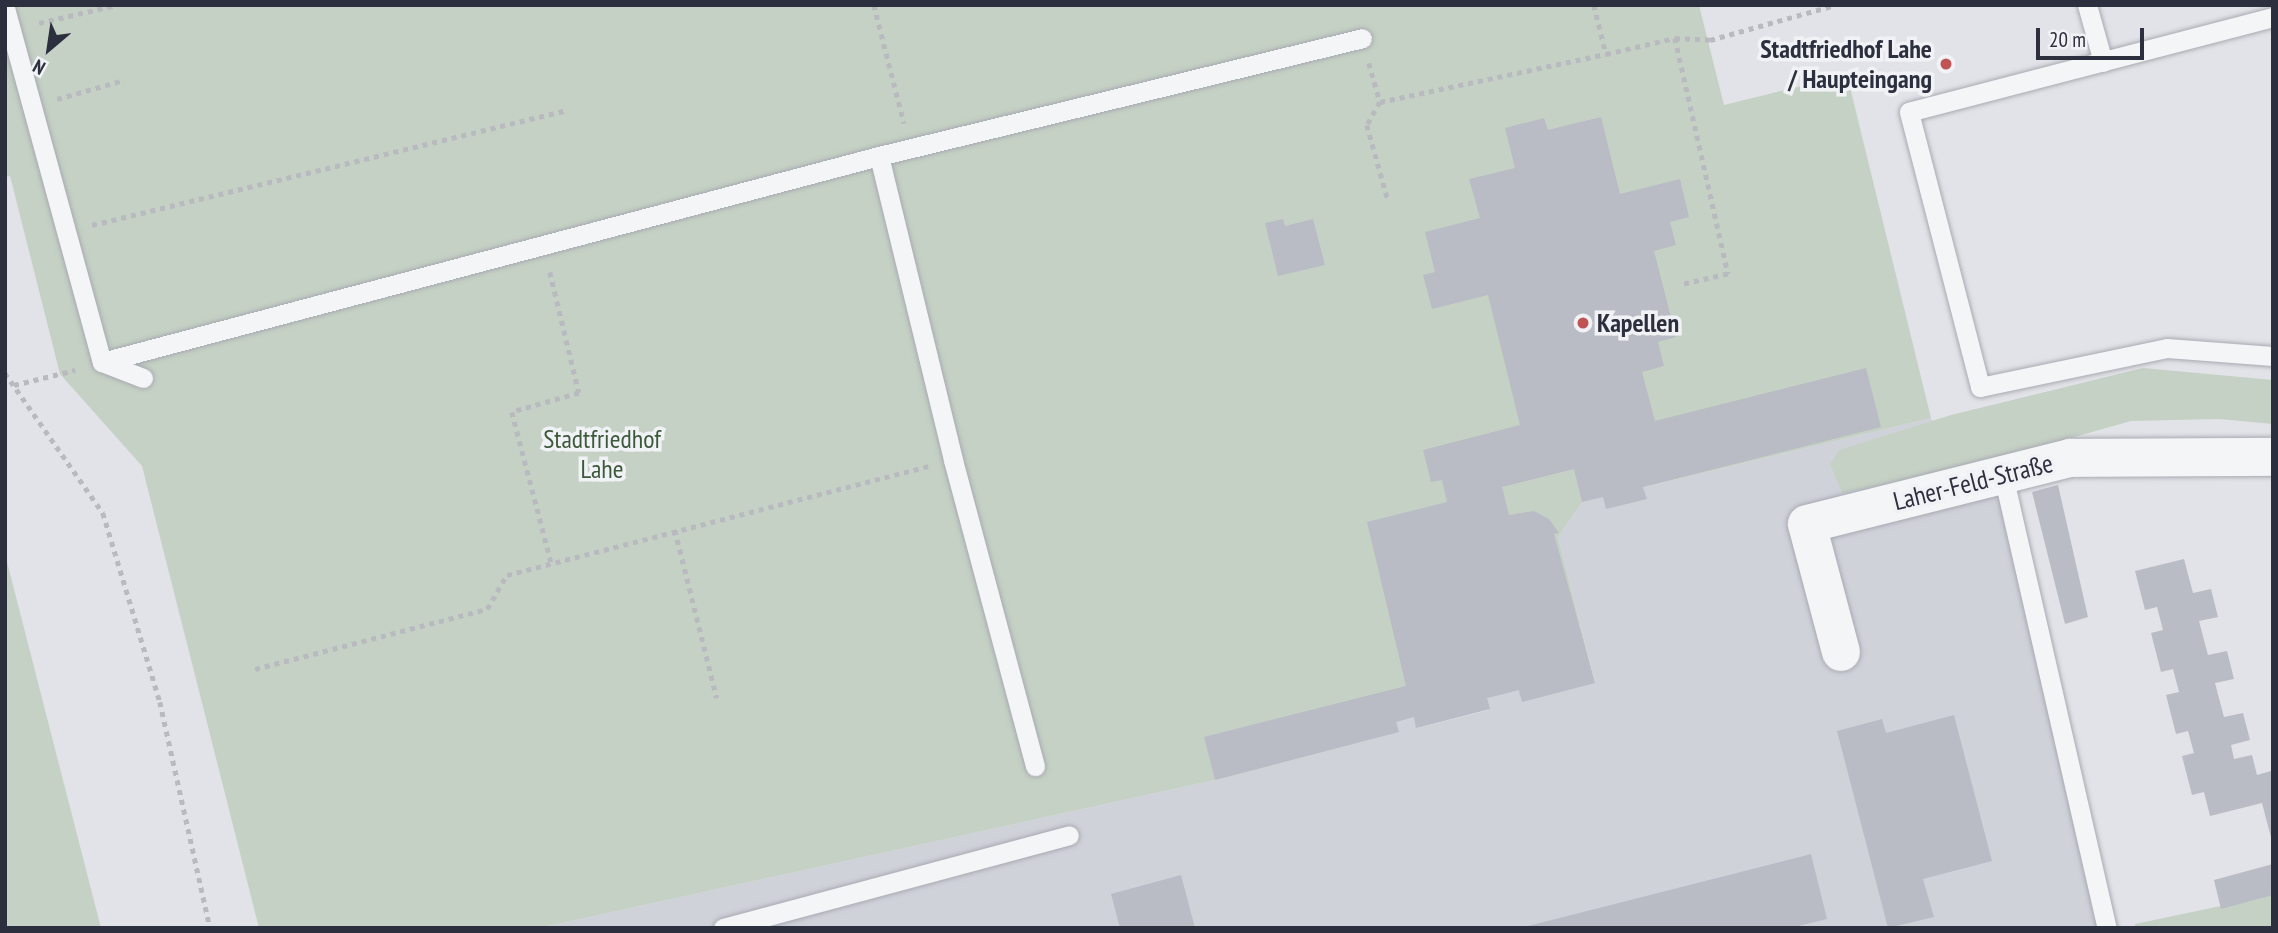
<!DOCTYPE html>
<meta charset="utf-8">
<style>
body{margin:0}
#map{position:relative;width:2278px;height:933px;overflow:hidden;background:#e2e3e8;font-family:"PT Sans Narrow",sans-serif}
div>[style]{position:absolute}
.built>*{inset:0;background:#d0d2da}
.green>*{inset:0;background:#c5d1c4}
.building>*{inset:0;background:#b9bcc5}
.path>*{height:4.5px;margin-top:-2.25px;transform-origin:0;background:repeating-linear-gradient(90deg,#b8bac0 0 5px,transparent 0 10px)}
.roads{filter:drop-shadow(0 0 2px #a8aab2) drop-shadow(0 0 2px #a8aab2)}
.lane>*{height:19px;margin:-9.5px;padding:0 9.5px;transform-origin:9.5px;border-radius:9.5px;background:#f4f5f7}
.street>*{height:38px;margin:-19px;padding:0 19px;transform-origin:19px;border-radius:19px;background:#f4f5f7}
.dots>*{width:19px;height:19px;translate:-50% -50%;box-sizing:border-box;border:4px solid #f1f2f6;border-radius:50%}
span{translate:-50% -50%;white-space:nowrap;text-align:center;line-height:1.15;-webkit-text-stroke:7px #f1f2f6;paint-order:stroke}
.poi-label{font-size:26px;color:#2c303e;font-weight:700}
.right{translate:-100% -50%;text-align:right}
.left{translate:0 -50%;text-align:left}
.park-label{font-size:26px;color:#3c593a}
.street-label{font-size:26px;color:#2c303e}
.frame{position:absolute;inset:0;border:7px solid #2c303e;pointer-events:none}
.north{position:absolute;left:14px;top:14px;width:70px;height:70px;-webkit-text-stroke:5px #f1f2f6;paint-order:stroke;rotate:209deg;font-size:19px;font-weight:700;line-height:28px;text-align:center;color:#2c303e}
.north::after{content:'';display:block;margin:auto;width:24px;height:32px;background:#2c303e;clip-path:polygon(50% 0,100% 100%,50% 72%,0 100%)}
.scale{position:absolute;left:2036px;top:28px;width:108px;height:32px;box-sizing:border-box;border:4px solid #2c303e;border-top:0;padding-left:9px;font-size:21px;line-height:24px;white-space:nowrap;color:#2c303e;-webkit-text-stroke:5px #f1f2f6;paint-order:stroke}
</style>
<div id="map">
<div class="built">
<i style="clip-path:polygon(1931px 418px,1949px 488px,2003px 475px,2107px 928px,539px 928px,1215px 780px,1398px 732px,1396px 722px,1414px 717px,1417px 728px,1489px 710px,1487px 698px,1519px 690px,1522px 701px,1595px 682px,1558px 537px,1582px 502px)"></i>
</div>
<div class="green">
<i style="clip-path:polygon(5px 5px,1699px 5px,1724px 105px,1847px 75px,1931px 418px,1582px 502px,1558px 537px,1595px 683px,1522px 702px,1518px 690px,1487px 698px,1490px 709px,1416px 728px,1414px 717px,1396px 722px,1399px 732px,1215px 780px,539px 928px,259px 928px,142px 466px,60px 374px,10px 176px,5px 177px)"></i>
<i style="clip-path:polygon(2143px 368px,2273px 380px,2273px 424px,2219px 419px,2131px 421px,1961px 469px,1842px 493px,1830px 464px,1839px 450px,1951px 415px)"></i>
<i style="clip-path:polygon(5px 554px,101px 928px,5px 928px)"></i>
<i style="clip-path:polygon(2273px 895px,2273px 928px,2136px 928px,2135px 924px)"></i>
</div>
<div class="building">
<i style="clip-path:polygon(1601px 117px,1620px 194px,1680px 179px,1689px 217px,1670px 222px,1676px 245px,1654px 251px,1676px 337px,1658px 342px,1664px 366px,1642px 372px,1655px 421px,1866px 368px,1881px 427px,1643px 487px,1647px 499px,1606px 509px,1603px 497px,1582px 502px,1574px 469px,1502px 487px,1509px 515px,1534px 511px,1549px 519px,1559px 533px,1554px 534px,1595px 683px,1522px 702px,1519px 690px,1496px 696px,1487px 698px,1490px 709px,1416px 728px,1414px 717px,1396px 722px,1399px 732px,1215px 780px,1204px 737px,1406px 686px,1367px 522px,1447px 502px,1442px 480px,1431px 482px,1423px 450px,1520px 425px,1488px 295px,1432px 309px,1423px 275px,1435px 272px,1425px 232px,1480px 218px,1469px 179px,1515px 168px,1505px 128px,1544px 118px,1548px 130px)"></i>
<i style="clip-path:polygon(1283px 219px,1285px 226px,1313px 219px,1325px 265px,1278px 276px,1265px 223px)"></i>
<i style="clip-path:polygon(2058px 485px,2088px 617px,2065px 624px,2032px 492px)"></i>
<i style="clip-path:polygon(2184px 559px,2193px 593px,2211px 589px,2218px 617px,2199px 621px,2208px 655px,2227px 651px,2234px 679px,2215px 683px,2224px 717px,2243px 713px,2250px 740px,2231px 745px,2234px 759px,2252px 755px,2257px 775px,2271px 771px,2273px 845px,2262px 803px,2210px 816px,2204px 792px,2192px 795px,2182px 756px,2194px 753px,2188px 731px,2176px 734px,2166px 695px,2179px 692px,2173px 669px,2161px 672px,2151px 633px,2163px 630px,2157px 607px,2145px 610px,2135px 571px)"></i>
<i style="clip-path:polygon(1954px 715px,1992px 861px,1923px 879px,1934px 917px,1888px 928px,1837px 731px,1882px 719px,1886px 733px)"></i>
<i style="clip-path:polygon(1811px 854px,1827px 919px,1790px 928px,1520px 928px)"></i>
<i style="clip-path:polygon(2273px 864px,2273px 895px,2221px 909px,2214px 880px)"></i>
<i style="clip-path:polygon(1181px 875px,1195px 928px,1120px 928px,1111px 894px)"></i>
</div>
<div class="path">
<i style="left:874px;top:5px;width:122px;rotate:75.7deg"></i>
<i style="left:1594px;top:5px;width:50px;rotate:76.2deg"></i>
<i style="left:1606px;top:54px;width:71px;rotate:-13.1deg"></i>
<i style="left:1675px;top:38px;width:35px;rotate:3deg"></i>
<i style="left:1710px;top:40px;width:130px;rotate:-15.6deg"></i>
<i style="left:39px;top:23px;width:79px;rotate:-13.2deg"></i>
<i style="left:1675px;top:38px;width:242px;rotate:77.3deg"></i>
<i style="left:1728px;top:274px;width:45px;rotate:167.2deg"></i>
<i style="left:1369px;top:63px;width:41px;rotate:74.2deg"></i>
<i style="left:1380px;top:102px;width:231px;rotate:-12deg"></i>
<i style="left:57px;top:99px;width:70px;rotate:-15.8deg"></i>
<i style="left:1380px;top:102px;width:26px;rotate:119deg"></i>
<i style="left:1367px;top:125px;width:78px;rotate:74.4deg"></i>
<i style="left:92px;top:225px;width:488px;rotate:-13.6deg"></i>
<i style="left:550px;top:272px;width:124px;rotate:76.5deg"></i>
<i style="left:579px;top:393px;width:70px;rotate:164.2deg"></i>
<i style="left:512px;top:412px;width:155px;rotate:75.4deg"></i>
<i style="left:5px;top:373px;width:171px;rotate:55deg"></i>
<i style="left:103px;top:513px;width:197px;rotate:73.2deg"></i>
<i style="left:160px;top:702px;width:231px;rotate:77.5deg"></i>
<i style="left:14px;top:385px;width:63px;rotate:-13.8deg"></i>
<i style="left:675px;top:530px;width:173px;rotate:76deg"></i>
<i style="left:255px;top:669px;width:240px;rotate:-14.5deg"></i>
<i style="left:487px;top:609px;width:39px;rotate:-60deg"></i>
<i style="left:507px;top:575px;width:435px;rotate:-14.5deg"></i>
</div>
<div class="roads">
<div class="lane">
<i style="left:2087px;top:5px;width:59px;rotate:74.3deg"></i>
<i style="left:5px;top:8px;width:367px;rotate:74.7deg"></i>
<i style="left:102px;top:362px;width:44px;rotate:21.3deg"></i>
<i style="left:2273px;top:17px;width:376px;rotate:165.4deg"></i>
<i style="left:1909px;top:112px;width:284px;rotate:75.5deg"></i>
<i style="left:1980px;top:387px;width:191px;rotate:-11.8deg"></i>
<i style="left:2167px;top:348px;width:106px;rotate:4.3deg"></i>
<i style="left:879px;top:156px;width:313px;rotate:76.3deg"></i>
<i style="left:953px;top:460px;width:317px;rotate:75deg"></i>
<i style="left:102px;top:362px;width:804px;rotate:-14.85deg"></i>
<i style="left:879px;top:156px;width:497px;rotate:-13.7deg"></i>
<i style="left:2003px;top:475px;width:465px;rotate:77.1deg"></i>
<i style="left:723px;top:928px;width:358px;rotate:-15deg"></i>
</div>
<div class="street">
<i style="left:1841px;top:652px;width:132px;rotate:-104.9deg"></i>
<i style="left:1807px;top:524px;width:271px;rotate:-14.1deg"></i>
<i style="left:2070px;top:458px;width:203px;rotate:-0.3deg"></i>
</div>
</div>
<div class="dots">
<i style="left:1946px;top:64px;background:#c05455"></i>
<i style="left:1583px;top:323px;background:#c05455"></i>
</div>
<div class="poi-label">
<span class="right" style="left:1932px;top:64px">Stadtfriedhof Lahe<br>/ Haupteingang</span>
<span class="left" style="left:1597px;top:323px">Kapellen</span>
</div>
<div class="park-label">
<span style="left:602px;top:454px">Stadtfriedhof<br>Lahe</span>
</div>
<div class="street-label">
<span style="left:1973px;top:482px;rotate:-14deg">Laher-Feld-Straße</span>
</div>
<div class="frame"></div>
<div class="north">N</div>
<div class="scale">20 m</div>
</div>
